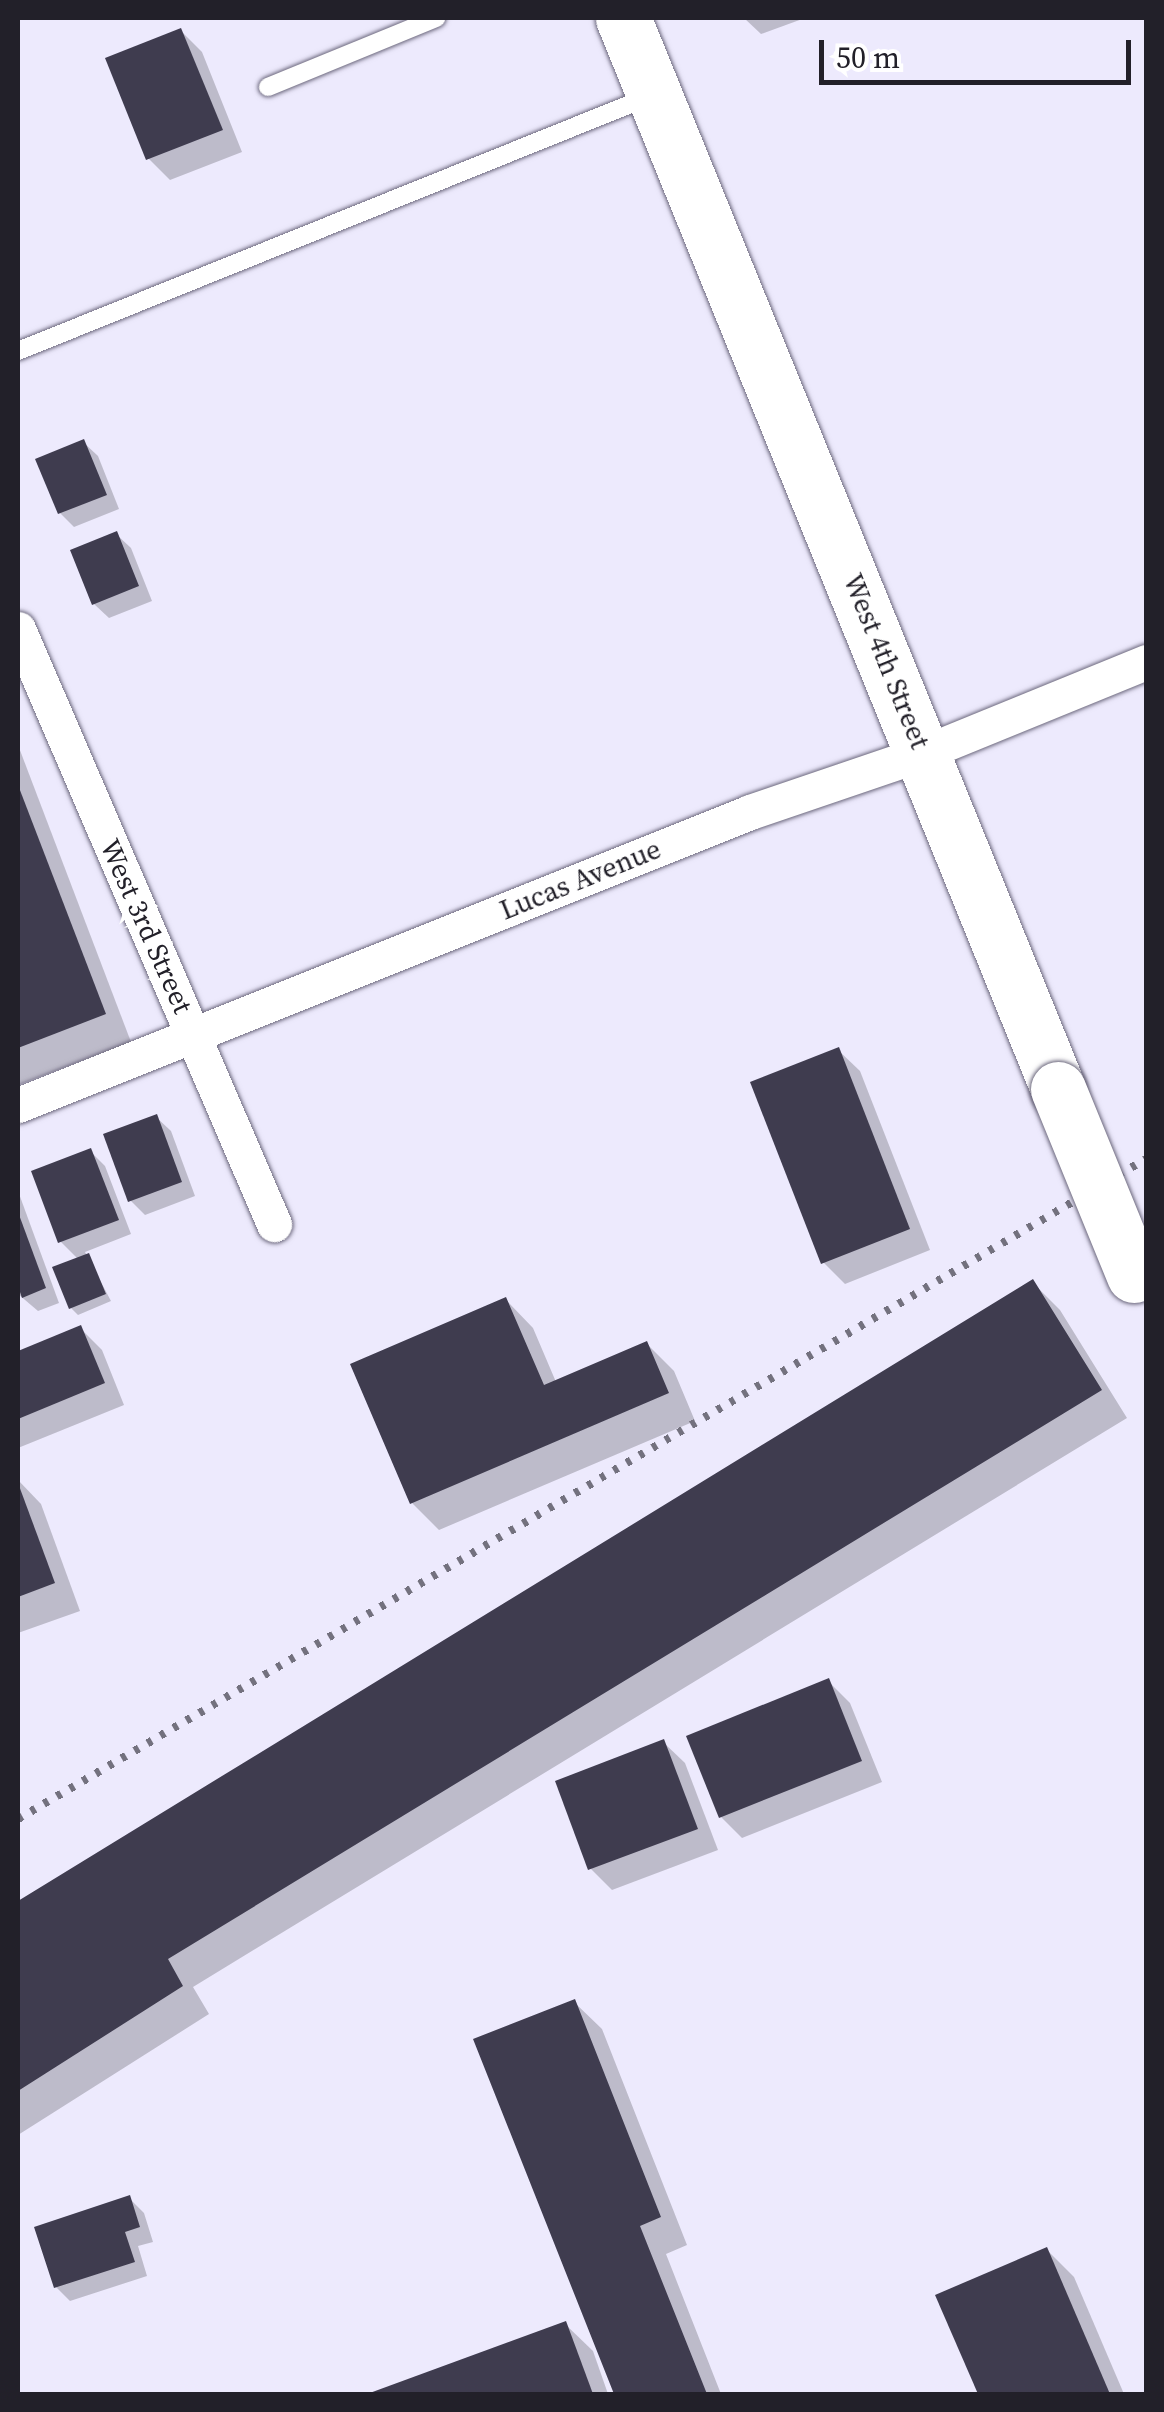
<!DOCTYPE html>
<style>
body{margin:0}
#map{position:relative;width:1164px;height:2412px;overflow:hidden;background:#edeafd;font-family:"Source Serif 4",serif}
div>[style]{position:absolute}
.shadow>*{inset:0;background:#0003}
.building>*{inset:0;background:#3f3c4f}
.roads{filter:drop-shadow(0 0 2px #6c687d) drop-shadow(0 0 2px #6c687d)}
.lane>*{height:18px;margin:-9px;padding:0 9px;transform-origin:9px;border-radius:9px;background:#fff}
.street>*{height:35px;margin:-17.5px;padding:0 17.5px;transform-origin:17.5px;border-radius:17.5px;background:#fff}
.primary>*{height:55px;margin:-27.5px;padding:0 27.5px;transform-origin:27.5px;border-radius:27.5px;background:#fff}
.rail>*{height:8px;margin-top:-4px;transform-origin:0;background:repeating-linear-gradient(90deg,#73717e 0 5px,transparent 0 15px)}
.bridges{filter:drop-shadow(0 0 2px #6c687d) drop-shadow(0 0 2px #6c687d)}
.primary-bridge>*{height:55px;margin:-27.5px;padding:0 27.5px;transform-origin:27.5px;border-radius:27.5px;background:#fff}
span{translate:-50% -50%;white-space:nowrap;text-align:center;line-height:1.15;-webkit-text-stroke:10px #fff;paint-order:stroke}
.street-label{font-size:28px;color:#222029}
.frame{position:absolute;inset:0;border:20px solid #222029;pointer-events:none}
.scale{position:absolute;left:819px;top:40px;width:312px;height:45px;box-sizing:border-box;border:5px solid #222029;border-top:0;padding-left:12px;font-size:30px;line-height:35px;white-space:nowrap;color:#222029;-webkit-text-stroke:8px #fff;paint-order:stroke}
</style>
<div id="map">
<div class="shadow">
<i style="clip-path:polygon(744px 18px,805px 18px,761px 34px)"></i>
<i style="clip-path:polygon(181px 31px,202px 52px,242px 152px,170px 180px,149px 159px,109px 60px)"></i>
<i style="clip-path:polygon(83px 442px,98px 456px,119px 509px,74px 527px,60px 513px)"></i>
<i style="clip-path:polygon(116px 534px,131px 548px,152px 601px,109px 618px,94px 604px)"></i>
<i style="clip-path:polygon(18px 745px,131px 1042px,18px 1085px)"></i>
<i style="clip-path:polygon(838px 1050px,860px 1071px,930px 1250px,845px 1284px,823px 1262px)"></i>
<i style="clip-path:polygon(156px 1117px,171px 1131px,195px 1196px,145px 1215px,130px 1200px)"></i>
<i style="clip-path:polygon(90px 1151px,105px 1166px,131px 1234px,85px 1252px,111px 1301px,78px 1315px,71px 1308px,78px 1259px,60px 1241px)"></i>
<i style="clip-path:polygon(18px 1191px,59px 1303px,38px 1311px,18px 1294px)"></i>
<i style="clip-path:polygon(1032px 1282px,1060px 1310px,1127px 1418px,193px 1987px,209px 2014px,18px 2135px,18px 1904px)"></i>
<i style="clip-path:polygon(506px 1300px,533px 1328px,556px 1382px,647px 1344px,674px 1371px,695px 1421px,439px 1530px,412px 1503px)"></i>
<i style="clip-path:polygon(80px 1328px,102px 1350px,124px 1405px,18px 1448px,18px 1354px)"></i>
<i style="clip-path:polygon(18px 1480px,41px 1504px,80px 1611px,18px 1633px)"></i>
<i style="clip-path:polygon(828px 1681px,850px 1703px,882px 1782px,742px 1838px,721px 1817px)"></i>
<i style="clip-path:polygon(663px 1742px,685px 1763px,718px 1850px,612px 1890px,591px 1869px)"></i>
<i style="clip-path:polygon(574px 2002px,602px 2029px,687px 2245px,666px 2254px,721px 2394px,616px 2394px,477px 2040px)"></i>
<i style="clip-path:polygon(129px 2198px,144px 2213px,153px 2242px,138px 2246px,147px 2276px,70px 2301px,56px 2287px)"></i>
<i style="clip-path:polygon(1047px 2250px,1074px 2277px,1124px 2394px,981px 2394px,939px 2296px)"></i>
<i style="clip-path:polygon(565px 2324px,593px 2351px,608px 2394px,373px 2394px)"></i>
</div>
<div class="building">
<i style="clip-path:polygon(181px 28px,223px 130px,146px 160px,105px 58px)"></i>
<i style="clip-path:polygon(84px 439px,107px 495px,58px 514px,35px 459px)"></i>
<i style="clip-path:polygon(117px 531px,139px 586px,92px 605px,70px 550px)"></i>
<i style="clip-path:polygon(18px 785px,106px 1014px,18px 1048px)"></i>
<i style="clip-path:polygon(839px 1047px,910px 1229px,821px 1264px,750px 1082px)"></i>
<i style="clip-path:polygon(157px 1114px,182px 1182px,128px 1202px,103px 1134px)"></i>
<i style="clip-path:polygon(91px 1148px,119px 1220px,58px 1243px,31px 1171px)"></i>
<i style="clip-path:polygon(18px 1212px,46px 1288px,22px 1298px,18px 1286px)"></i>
<i style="clip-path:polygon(89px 1253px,106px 1294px,69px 1309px,52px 1267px)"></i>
<i style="clip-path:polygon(1033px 1279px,1102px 1390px,168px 1959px,183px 1986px,18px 2091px,18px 1901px)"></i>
<i style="clip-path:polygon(506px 1297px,544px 1385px,647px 1341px,669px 1393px,410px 1504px,350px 1364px)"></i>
<i style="clip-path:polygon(81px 1325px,105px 1383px,18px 1419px,18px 1351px)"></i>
<i style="clip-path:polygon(18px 1483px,55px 1583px,18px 1597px)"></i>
<i style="clip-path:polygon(829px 1678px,862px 1761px,719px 1818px,686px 1736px)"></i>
<i style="clip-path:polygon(664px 1739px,698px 1829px,588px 1870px,555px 1781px)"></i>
<i style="clip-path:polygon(575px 1999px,661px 2217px,640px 2226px,707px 2394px,614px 2394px,473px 2039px)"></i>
<i style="clip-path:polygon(130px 2195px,140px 2227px,125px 2232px,135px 2262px,54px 2288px,34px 2227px)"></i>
<i style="clip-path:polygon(1047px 2247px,1110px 2394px,978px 2394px,935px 2295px)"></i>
<i style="clip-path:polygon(566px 2321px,593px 2394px,367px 2394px)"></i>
</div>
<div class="roads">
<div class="lane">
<i style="left:268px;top:87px;width:182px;rotate:-22.3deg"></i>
<i style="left:18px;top:351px;width:679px;rotate:-21.96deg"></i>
</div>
<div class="street">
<i style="left:18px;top:629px;width:648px;rotate:66.72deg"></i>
<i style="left:18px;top:1105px;width:788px;rotate:-21.81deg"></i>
<i style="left:750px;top:812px;width:183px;rotate:-18.8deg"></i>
<i style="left:923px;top:753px;width:241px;rotate:-22.2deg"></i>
</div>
<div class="primary">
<i style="left:623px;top:18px;width:1156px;rotate:67.89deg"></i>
</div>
</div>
<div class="rail">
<i style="left:18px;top:1819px;width:1307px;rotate:-30.33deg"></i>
</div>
<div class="bridges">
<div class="primary-bridge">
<i style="left:1058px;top:1089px;width:201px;rotate:67.8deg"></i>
</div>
</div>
<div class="street-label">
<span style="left:887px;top:661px;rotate:68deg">West 4th Street</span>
<span style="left:580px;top:879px;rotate:-22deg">Lucas Avenue</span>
<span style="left:147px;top:926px;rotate:66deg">West 3rd Street</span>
</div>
<div class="frame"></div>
<div class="scale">50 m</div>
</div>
